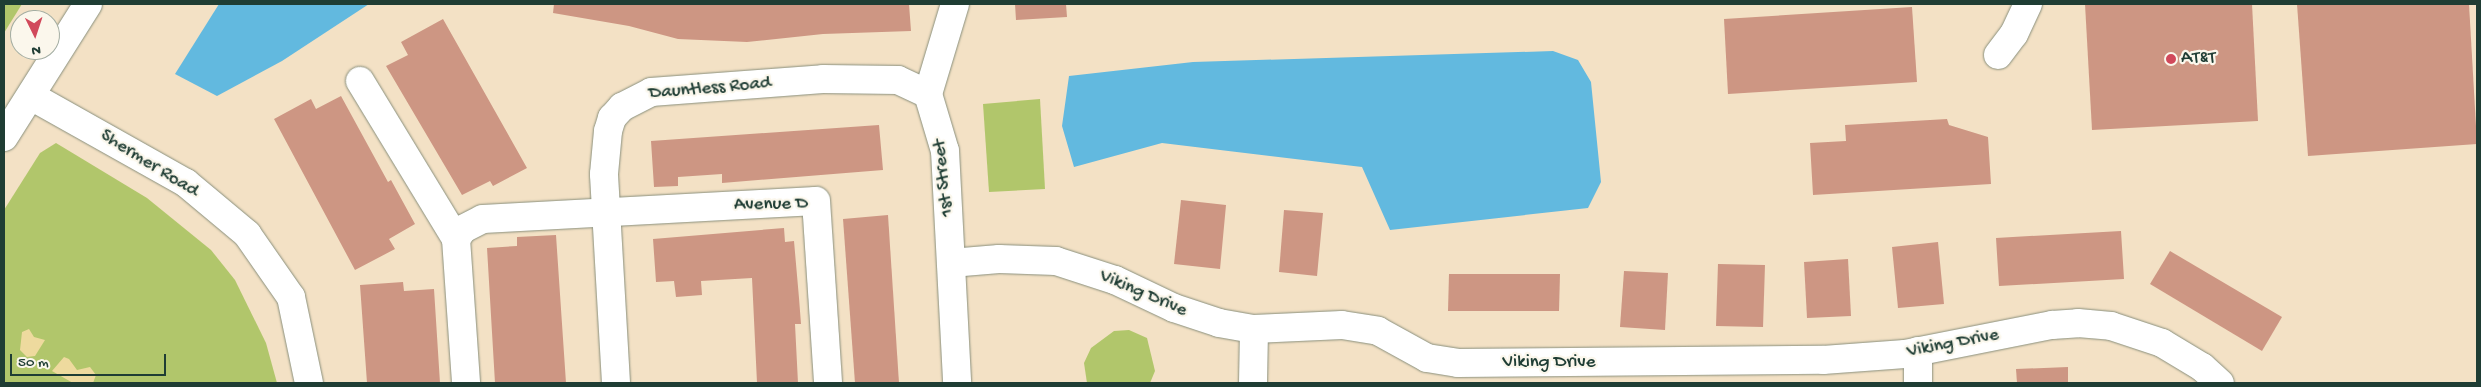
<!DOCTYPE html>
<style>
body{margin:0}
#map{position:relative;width:2481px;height:387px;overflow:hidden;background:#f3e1c5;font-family:"Gochi Hand",sans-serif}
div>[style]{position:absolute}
.green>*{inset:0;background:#b1c66b}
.sand>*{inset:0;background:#eeda9e}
.water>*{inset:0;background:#62b9df}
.building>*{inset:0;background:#cd9683}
.roads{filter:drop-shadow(0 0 1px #898f7c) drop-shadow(0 0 1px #898f7c)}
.minor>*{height:28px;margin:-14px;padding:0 14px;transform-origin:14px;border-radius:14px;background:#fff}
.dots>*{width:14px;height:14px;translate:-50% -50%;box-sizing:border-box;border:2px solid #fbf7ec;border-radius:50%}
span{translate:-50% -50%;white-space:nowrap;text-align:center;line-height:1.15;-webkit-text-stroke:4.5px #fbf7ec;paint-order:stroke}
.poi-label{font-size:19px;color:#1f3d34}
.left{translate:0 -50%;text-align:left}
.street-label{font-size:19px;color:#1f3d34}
.frame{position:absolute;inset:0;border:5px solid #1f3d34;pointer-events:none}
.north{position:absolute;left:10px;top:10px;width:50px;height:50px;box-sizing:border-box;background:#fbf7ec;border:1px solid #a3ada2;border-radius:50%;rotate:176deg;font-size:14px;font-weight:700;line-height:20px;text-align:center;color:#1f3d34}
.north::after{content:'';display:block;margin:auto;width:18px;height:22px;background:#d1495b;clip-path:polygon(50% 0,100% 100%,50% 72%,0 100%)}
.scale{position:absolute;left:10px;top:354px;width:156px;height:22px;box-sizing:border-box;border:2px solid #1f3d34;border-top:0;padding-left:6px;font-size:15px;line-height:18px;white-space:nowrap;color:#1f3d34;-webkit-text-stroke:4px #fbf7ec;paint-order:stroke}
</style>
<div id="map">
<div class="green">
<i style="clip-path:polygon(4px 4px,22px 4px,4px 33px)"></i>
<i style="clip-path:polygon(1040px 99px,1045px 189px,989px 192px,983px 104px)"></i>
<i style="clip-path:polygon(56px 143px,147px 198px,211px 250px,235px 280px,266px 343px,277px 383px,4px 383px,4px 210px,40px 153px)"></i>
<i style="clip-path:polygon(1129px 330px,1147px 338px,1155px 371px,1150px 383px,1087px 383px,1084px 363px,1091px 348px,1114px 331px)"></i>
</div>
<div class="sand">
<i style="clip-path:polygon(29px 329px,34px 337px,45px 340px,35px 356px,27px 357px,20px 350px,22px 332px)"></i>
<i style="clip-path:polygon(64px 357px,69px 359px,77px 370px,90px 367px,96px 375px,93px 383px,73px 383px,52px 371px)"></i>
</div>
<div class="water">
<i style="clip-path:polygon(219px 4px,369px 4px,282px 61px,217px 96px,175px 74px)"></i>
<i style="clip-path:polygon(1553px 51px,1578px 60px,1591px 82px,1601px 182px,1588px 208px,1390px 230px,1362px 167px,1162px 143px,1074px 167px,1062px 126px,1069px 76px,1193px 62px)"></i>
</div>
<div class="building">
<i style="clip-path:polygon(554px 4px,909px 4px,911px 31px,823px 34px,747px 42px,678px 39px,629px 26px,553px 13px)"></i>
<i style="clip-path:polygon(1015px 4px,1066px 4px,1067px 17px,1016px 20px)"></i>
<i style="clip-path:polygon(2085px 4px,2252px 4px,2258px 121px,2092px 130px)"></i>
<i style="clip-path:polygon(2297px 4px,2469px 4px,2477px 144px,2308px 156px)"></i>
<i style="clip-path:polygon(1912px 7px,1917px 82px,1728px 94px,1724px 19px)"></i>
<i style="clip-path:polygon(443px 19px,527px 168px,493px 186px,490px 181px,462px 195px,386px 66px,408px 55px,401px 42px)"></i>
<i style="clip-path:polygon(341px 96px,388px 182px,391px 180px,415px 224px,389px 239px,395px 249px,355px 270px,274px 119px,311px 99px,316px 109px)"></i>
<i style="clip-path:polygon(1947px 119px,1949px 125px,1988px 137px,1991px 184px,1813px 195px,1810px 143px,1846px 141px,1845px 125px)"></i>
<i style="clip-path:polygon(879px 125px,883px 170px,722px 183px,722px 174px,678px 177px,678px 186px,654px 187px,651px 141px)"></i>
<i style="clip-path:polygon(1181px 200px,1226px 205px,1220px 269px,1174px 264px)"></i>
<i style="clip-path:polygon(1284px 210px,1323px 213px,1317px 276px,1279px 272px)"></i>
<i style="clip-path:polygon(888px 215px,899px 383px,855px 383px,843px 219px)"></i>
<i style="clip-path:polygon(784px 228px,785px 242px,794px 241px,799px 298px,801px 324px,795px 324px,798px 383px,757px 383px,752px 278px,701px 281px,702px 295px,676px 297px,674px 281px,656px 282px,653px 239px)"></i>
<i style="clip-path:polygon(2121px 231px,2124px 279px,1999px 286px,1996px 238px)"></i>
<i style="clip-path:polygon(556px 235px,566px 383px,495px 383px,487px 248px,517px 246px,517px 237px)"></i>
<i style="clip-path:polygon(1938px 242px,1944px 304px,1898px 308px,1892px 247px)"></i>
<i style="clip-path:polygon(2170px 251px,2282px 317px,2262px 351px,2150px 284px)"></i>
<i style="clip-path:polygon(1848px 259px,1851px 316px,1807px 318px,1804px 262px)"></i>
<i style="clip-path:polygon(1718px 264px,1765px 265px,1763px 327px,1716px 326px)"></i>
<i style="clip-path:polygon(1624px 271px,1668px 273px,1665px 330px,1620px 327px)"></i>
<i style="clip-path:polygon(1449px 274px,1560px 274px,1559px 311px,1448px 311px)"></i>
<i style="clip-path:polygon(403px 282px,404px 291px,434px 289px,440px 383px,367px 383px,360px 285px)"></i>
<i style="clip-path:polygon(2068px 367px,2068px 383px,2017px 383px,2016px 369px)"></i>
</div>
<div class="roads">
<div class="minor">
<i style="left:955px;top:4px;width:94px;rotate:106.7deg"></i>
<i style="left:928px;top:94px;width:59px;rotate:73.4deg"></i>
<i style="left:945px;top:151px;width:232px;rotate:87deg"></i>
<i style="left:1998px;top:55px;width:26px;rotate:-53deg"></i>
<i style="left:2014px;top:34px;width:33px;rotate:-65deg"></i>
<i style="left:360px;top:81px;width:185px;rotate:58.7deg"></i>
<i style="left:456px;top:239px;width:144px;rotate:86deg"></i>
<i style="left:31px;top:96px;width:178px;rotate:29.3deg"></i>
<i style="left:186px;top:183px;width:80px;rotate:39.9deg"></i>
<i style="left:247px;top:234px;width:77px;rotate:55.1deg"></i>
<i style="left:291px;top:297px;width:88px;rotate:78.2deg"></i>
<i style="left:4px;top:137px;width:157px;rotate:-57.7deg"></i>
<i style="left:456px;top:239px;width:12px;rotate:-55deg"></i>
<i style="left:463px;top:229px;width:22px;rotate:-27deg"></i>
<i style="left:483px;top:219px;width:333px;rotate:-3.1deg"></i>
<i style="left:816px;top:201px;width:182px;rotate:86.2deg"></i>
<i style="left:951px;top:263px;width:48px;rotate:-4.8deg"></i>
<i style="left:999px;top:259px;width:57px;rotate:2deg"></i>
<i style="left:1056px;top:261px;width:62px;rotate:17.9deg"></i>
<i style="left:1115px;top:280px;width:65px;rotate:25.4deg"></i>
<i style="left:1174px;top:308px;width:47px;rotate:18.4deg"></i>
<i style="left:1219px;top:323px;width:36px;rotate:10deg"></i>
<i style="left:1254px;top:329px;width:88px;rotate:-2.6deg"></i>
<i style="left:1342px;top:325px;width:36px;rotate:9deg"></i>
<i style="left:1378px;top:331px;width:56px;rotate:28.9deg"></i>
<i style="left:1427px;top:358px;width:31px;rotate:9deg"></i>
<i style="left:1458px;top:363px;width:365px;rotate:-0.5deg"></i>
<i style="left:1823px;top:360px;width:82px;rotate:-4.2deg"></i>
<i style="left:1905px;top:354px;width:150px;rotate:-11.2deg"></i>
<i style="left:2052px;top:325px;width:26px;rotate:-4deg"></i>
<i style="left:2078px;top:323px;width:33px;rotate:5deg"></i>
<i style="left:2111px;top:326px;width:54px;rotate:18.4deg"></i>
<i style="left:2162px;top:343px;width:47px;rotate:31deg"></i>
<i style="left:2202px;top:367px;width:24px;rotate:42deg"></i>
<i style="left:1918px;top:351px;width:32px;rotate:90deg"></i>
<i style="left:616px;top:383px;width:209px;rotate:-93.3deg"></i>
<i style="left:604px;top:174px;width:43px;rotate:-84.7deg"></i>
<i style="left:608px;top:131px;width:14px;rotate:-73deg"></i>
<i style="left:612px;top:118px;width:15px;rotate:-48deg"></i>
<i style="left:622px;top:107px;width:33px;rotate:-27deg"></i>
<i style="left:651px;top:92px;width:172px;rotate:-4.3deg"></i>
<i style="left:823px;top:79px;width:75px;rotate:0.8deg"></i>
<i style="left:898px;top:80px;width:33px;rotate:25deg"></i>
<i style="left:1253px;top:383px;width:54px;rotate:-88.9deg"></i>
</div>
</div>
<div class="dots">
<i style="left:2171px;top:59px;background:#d1495b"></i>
</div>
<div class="poi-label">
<span class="left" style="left:2181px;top:59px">AT&amp;T</span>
</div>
<div class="street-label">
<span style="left:710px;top:89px;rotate:-5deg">Dauntless Road</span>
<span style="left:149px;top:164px;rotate:32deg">Shermer Road</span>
<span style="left:944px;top:178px;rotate:-96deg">1st Street</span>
<span style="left:771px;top:205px;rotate:-1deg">Avenue D</span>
<span style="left:1143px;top:294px;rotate:23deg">Viking Drive</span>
<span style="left:1953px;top:344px;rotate:-11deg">Viking Drive</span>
<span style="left:1549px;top:363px">Viking Drive</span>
</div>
<div class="frame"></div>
<div class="north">N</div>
<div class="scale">50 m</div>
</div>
